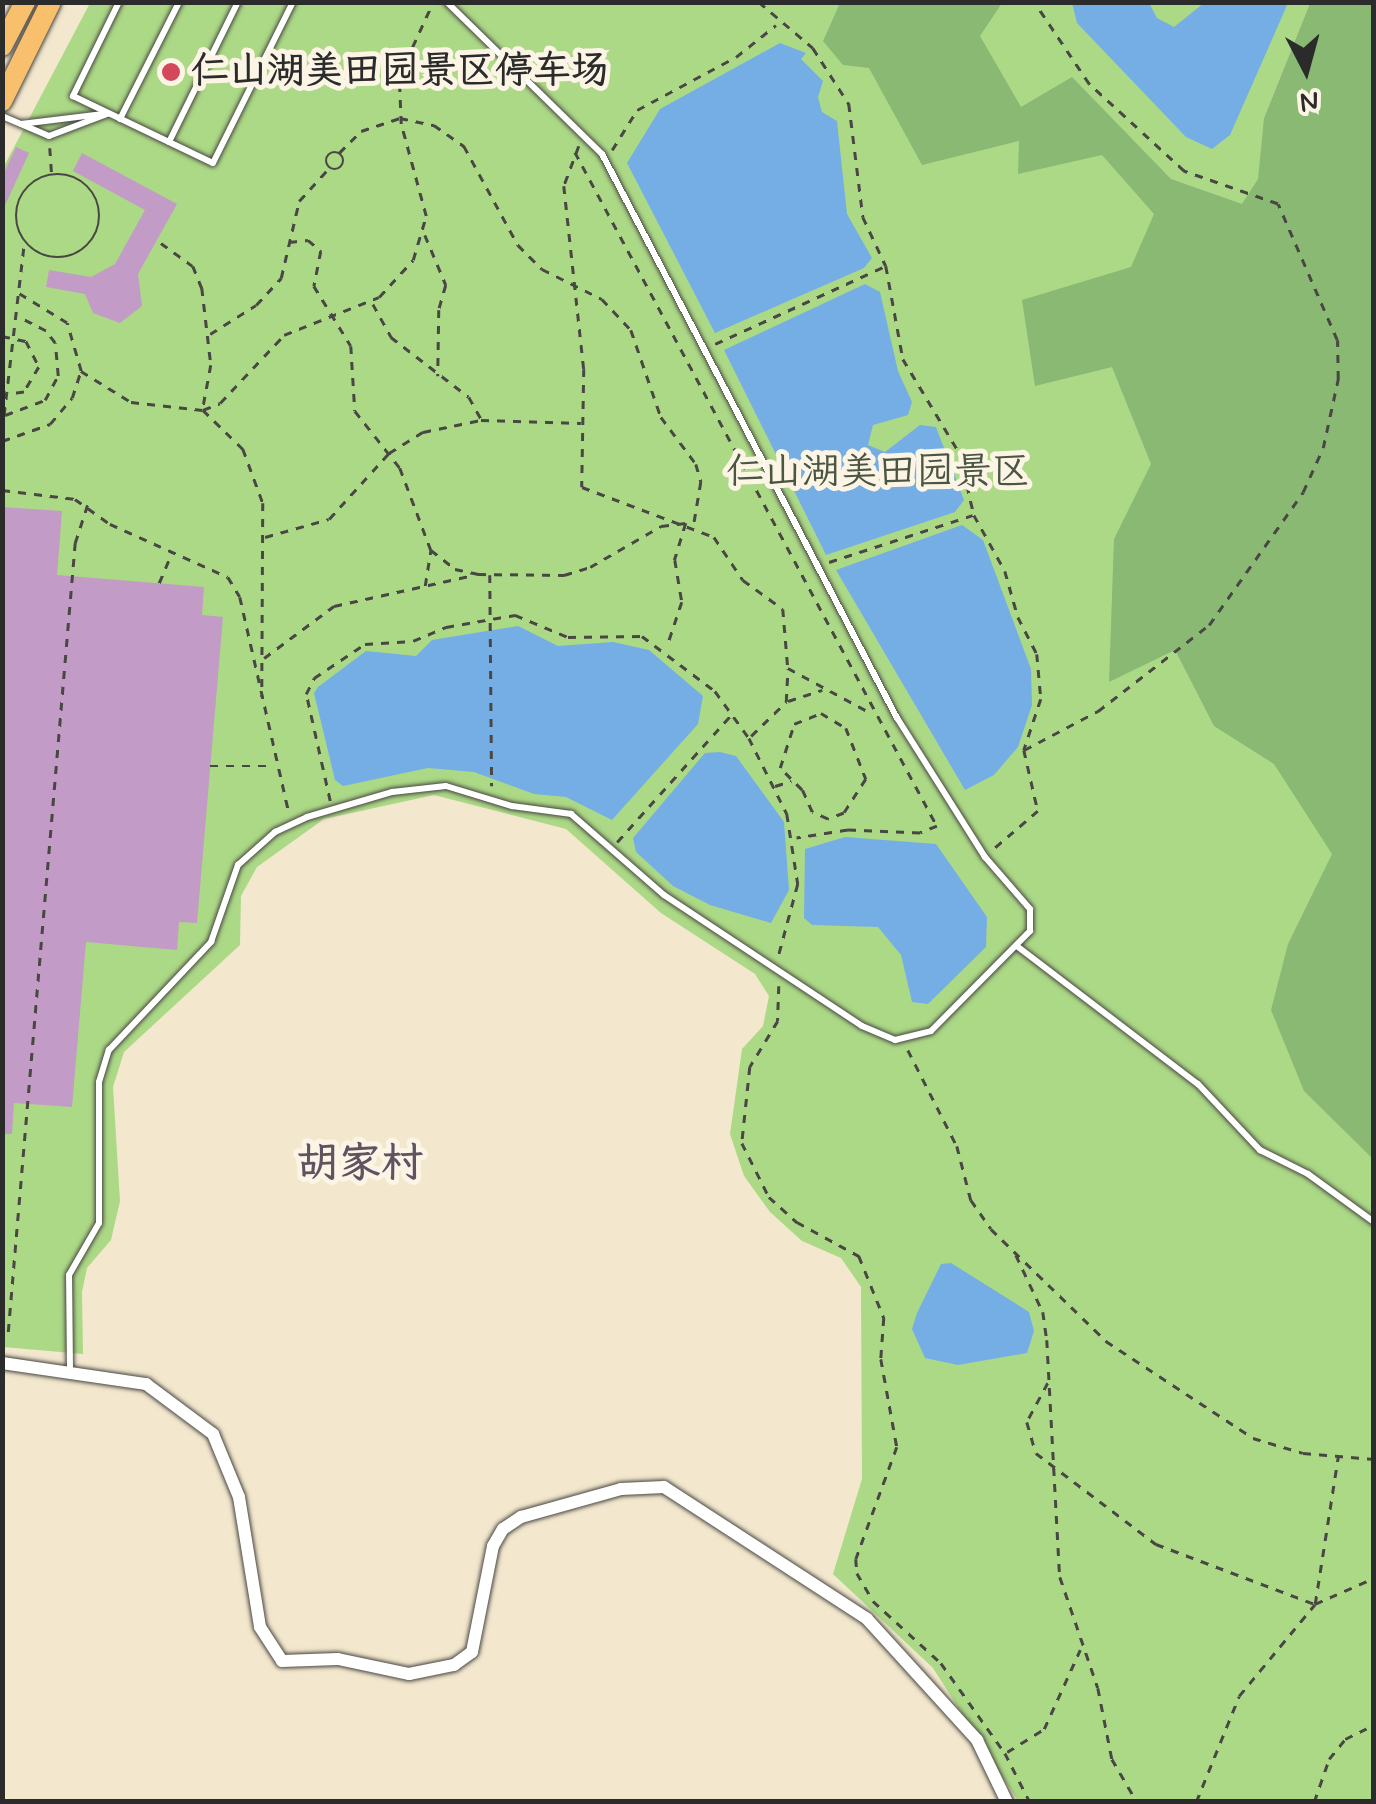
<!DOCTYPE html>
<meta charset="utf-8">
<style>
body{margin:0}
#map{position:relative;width:1376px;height:1804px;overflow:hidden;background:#f3e8ce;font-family:Mynerve,"LXGW WenKai TC",sans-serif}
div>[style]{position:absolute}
.green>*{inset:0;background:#acd986}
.forest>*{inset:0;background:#89b973}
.water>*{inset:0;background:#75aee5}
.building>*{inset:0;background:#c29bc6}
.path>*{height:2.5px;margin-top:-1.25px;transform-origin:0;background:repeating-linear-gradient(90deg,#494743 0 8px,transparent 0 16px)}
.path>.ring{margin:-1.25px;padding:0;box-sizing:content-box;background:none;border:2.5px solid #494743;border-radius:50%}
.roads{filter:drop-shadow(0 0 2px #494743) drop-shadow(0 0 2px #494743)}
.service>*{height:6px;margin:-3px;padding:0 3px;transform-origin:3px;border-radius:3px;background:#fff}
.minor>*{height:12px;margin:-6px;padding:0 6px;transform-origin:6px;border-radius:6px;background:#fff}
.primary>*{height:20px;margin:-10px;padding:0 10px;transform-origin:10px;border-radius:10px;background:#f8bf6c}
.dots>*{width:28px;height:28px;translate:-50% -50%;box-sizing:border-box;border:5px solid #fcf5e5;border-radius:50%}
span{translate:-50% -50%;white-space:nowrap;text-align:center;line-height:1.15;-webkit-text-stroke:10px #fcf5e5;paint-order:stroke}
.poi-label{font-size:38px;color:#2b2b2b;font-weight:700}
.left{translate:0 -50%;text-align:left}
.park-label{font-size:38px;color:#4b5642}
.quarter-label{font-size:42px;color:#605261;font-weight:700}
.frame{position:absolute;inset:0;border:5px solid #2b2b2b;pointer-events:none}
.north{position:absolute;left:1256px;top:20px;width:100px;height:100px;-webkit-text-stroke:8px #fcf5e5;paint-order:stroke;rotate:174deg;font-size:28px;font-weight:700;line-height:40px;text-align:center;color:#2b2b2b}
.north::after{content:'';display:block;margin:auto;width:35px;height:45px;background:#2b2b2b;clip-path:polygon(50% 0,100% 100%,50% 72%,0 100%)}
</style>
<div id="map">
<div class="green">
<i style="clip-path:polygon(90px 3px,1310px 3px,1264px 118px,1374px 852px,1373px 1801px,1018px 1801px,933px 1668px,833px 1574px,862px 1479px,861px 1287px,841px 1258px,802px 1241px,770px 1212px,744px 1176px,730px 1134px,742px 1049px,763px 1026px,769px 996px,755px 974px,661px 913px,566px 829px,434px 795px,324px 819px,257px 867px,241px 896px,240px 945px,124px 1052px,113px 1087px,120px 1201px,111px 1240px,87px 1268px,82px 1292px,83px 1354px,3px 1347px,2px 170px)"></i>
</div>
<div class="forest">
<i style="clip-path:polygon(840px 3px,1002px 3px,980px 36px,1021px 107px,1072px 77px,1171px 179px,1242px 204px,1258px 179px,1264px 118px,1310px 3px,1373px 3px,1373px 1159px,1304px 1091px,1271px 1010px,1288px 944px,1332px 854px,1274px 764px,1214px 726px,1175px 650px,1109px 682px,1114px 539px,1151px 464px,1112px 367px,1035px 386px,1022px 300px,1131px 267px,1154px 214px,1102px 155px,1018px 174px,1019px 141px,922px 165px,869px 68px,843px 65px,823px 41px)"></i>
</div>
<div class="water">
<i style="clip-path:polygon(1072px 3px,1149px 3px,1157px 18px,1174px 27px,1204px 3px,1288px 3px,1230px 135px,1212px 149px,1186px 137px,1077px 23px)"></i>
<i style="clip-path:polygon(780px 43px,806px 53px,801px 59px,823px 81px,818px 97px,822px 112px,837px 121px,847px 214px,872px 258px,864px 268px,715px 333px,627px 163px,660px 109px)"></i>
<i style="clip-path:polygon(865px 284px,880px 292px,898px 371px,912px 402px,908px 415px,873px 425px,868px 445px,885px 452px,920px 425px,936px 427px,964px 500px,955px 512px,826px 555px,724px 350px)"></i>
<i style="clip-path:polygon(962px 525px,983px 540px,1031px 669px,1032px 705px,1018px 747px,994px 775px,965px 790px,836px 570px)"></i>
<i style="clip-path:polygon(518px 626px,558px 646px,613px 642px,649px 650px,703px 696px,698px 724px,612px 820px,566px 797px,534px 794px,474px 772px,428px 768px,343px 786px,335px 780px,314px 693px,318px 687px,366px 651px,416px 656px,432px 640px)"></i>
<i style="clip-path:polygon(720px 752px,736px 756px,784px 822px,789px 890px,771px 923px,710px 905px,673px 886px,636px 852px,633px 838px,705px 753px)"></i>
<i style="clip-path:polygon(845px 837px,936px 844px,987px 917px,986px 947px,928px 1004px,912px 1002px,901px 955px,878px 927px,812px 925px,804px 918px,805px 849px)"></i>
<i style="clip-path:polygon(951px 1263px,1029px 1312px,1034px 1331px,1027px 1353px,958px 1365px,925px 1358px,912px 1329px,917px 1313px,941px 1264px)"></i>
</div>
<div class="building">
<i style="clip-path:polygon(16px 147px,29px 153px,2px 212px,2px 177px)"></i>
<i style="clip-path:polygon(82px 153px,177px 204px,138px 274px,142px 306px,120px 323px,93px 313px,85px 294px,46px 287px,49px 270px,91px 277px,115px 264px,145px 210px,73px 171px)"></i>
<i style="clip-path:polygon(2px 507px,62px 511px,57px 575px,204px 587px,202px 615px,223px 617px,197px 923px,179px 922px,177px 950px,86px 942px,72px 1107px,14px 1103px,12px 1134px,2px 1134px)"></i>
</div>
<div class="path">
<i style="left:759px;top:2px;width:71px;rotate:40.4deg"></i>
<i style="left:813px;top:48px;width:67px;rotate:57.3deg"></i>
<i style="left:849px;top:104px;width:114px;rotate:82.9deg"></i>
<i style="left:863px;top:217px;width:54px;rotate:64.9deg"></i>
<i style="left:886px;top:266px;width:95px;rotate:79.6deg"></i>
<i style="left:903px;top:359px;width:111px;rotate:59deg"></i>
<i style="left:960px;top:454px;width:63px;rotate:77.1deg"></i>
<i style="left:974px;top:515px;width:64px;rotate:61deg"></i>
<i style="left:1005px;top:571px;width:48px;rotate:74.2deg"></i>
<i style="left:1018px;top:617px;width:42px;rotate:62.8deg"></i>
<i style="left:1037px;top:654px;width:45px;rotate:84.9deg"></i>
<i style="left:1041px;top:699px;width:54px;rotate:108.4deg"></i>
<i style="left:1024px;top:750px;width:63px;rotate:77.1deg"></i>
<i style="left:1038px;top:811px;width:58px;rotate:139.2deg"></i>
<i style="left:579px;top:146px;width:43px;rotate:110.6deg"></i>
<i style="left:564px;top:186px;width:184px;rotate:83.8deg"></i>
<i style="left:584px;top:369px;width:118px;rotate:91deg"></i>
<i style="left:582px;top:487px;width:141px;rotate:20.7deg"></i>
<i style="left:714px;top:537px;width:52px;rotate:56deg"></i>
<i style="left:743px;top:580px;width:49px;rotate:35.9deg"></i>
<i style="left:783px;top:609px;width:59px;rotate:85.2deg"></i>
<i style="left:788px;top:668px;width:92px;rotate:28.5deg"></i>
<i style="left:50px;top:148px;width:27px;rotate:86deg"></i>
<i style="left:612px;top:150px;width:47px;rotate:-58deg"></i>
<i style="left:637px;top:110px;width:112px;rotate:-28.2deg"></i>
<i style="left:736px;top:57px;width:51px;rotate:-38.7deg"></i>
<i class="ring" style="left:326px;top:152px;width:15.5px;height:15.5px"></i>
<i style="left:575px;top:152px;width:765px;rotate:61.76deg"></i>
<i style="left:937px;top:826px;width:18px;rotate:158deg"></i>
<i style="left:920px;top:833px;width:72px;rotate:-177.6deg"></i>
<i style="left:848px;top:830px;width:52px;rotate:171.1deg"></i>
<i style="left:339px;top:153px;width:31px;rotate:-45deg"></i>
<i style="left:361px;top:131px;width:41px;rotate:-18.4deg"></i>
<i style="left:400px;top:118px;width:35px;rotate:12deg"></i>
<i style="left:434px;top:125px;width:37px;rotate:35deg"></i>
<i style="left:464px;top:146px;width:113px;rotate:61.4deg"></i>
<i style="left:518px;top:245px;width:34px;rotate:45deg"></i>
<i style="left:542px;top:269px;width:67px;rotate:26.6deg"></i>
<i style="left:602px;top:299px;width:42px;rotate:46.9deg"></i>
<i style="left:631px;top:330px;width:92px;rotate:71deg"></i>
<i style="left:661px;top:417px;width:59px;rotate:53.3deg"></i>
<i style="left:696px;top:464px;width:19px;rotate:74deg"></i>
<i style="left:701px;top:482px;width:43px;rotate:99.5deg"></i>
<i class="ring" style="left:16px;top:174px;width:81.5px;height:81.5px"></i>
<i style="left:425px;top:235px;width:54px;rotate:67.2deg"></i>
<i style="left:446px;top:285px;width:26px;rotate:106deg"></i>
<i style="left:439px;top:310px;width:66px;rotate:90.9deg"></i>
<i style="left:289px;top:242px;width:19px;rotate:-6deg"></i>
<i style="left:308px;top:240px;width:17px;rotate:40deg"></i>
<i style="left:321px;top:251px;width:36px;rotate:101deg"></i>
<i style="left:314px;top:286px;width:70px;rotate:58.3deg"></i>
<i style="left:351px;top:346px;width:65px;rotate:86.5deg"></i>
<i style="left:355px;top:411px;width:73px;rotate:51.7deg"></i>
<i style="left:400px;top:468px;width:88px;rotate:69.3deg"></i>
<i style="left:431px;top:550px;width:31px;rotate:38deg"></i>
<i style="left:455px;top:569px;width:24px;rotate:12deg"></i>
<i style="left:478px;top:574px;width:86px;rotate:0.7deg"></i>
<i style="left:564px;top:575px;width:27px;rotate:-17deg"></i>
<i style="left:590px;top:567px;width:82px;rotate:-30deg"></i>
<i style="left:661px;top:526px;width:25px;rotate:-7deg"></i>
<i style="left:686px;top:523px;width:39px;rotate:107deg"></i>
<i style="left:675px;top:560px;width:43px;rotate:80.5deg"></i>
<i style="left:682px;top:602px;width:47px;rotate:108.4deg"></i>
<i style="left:161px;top:243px;width:39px;rotate:36deg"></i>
<i style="left:193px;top:266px;width:24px;rotate:68deg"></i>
<i style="left:202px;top:288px;width:78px;rotate:83.3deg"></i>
<i style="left:211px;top:365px;width:44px;rotate:100.5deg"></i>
<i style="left:373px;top:304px;width:38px;rotate:61deg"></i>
<i style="left:391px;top:337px;width:98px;rotate:37.6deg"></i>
<i style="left:469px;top:397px;width:25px;rotate:61deg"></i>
<i style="left:210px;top:334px;width:54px;rotate:-32.2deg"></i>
<i style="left:256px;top:305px;width:37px;rotate:-47deg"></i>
<i style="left:281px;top:278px;width:79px;rotate:-76.8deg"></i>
<i style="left:299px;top:201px;width:45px;rotate:-47.7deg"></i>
<i style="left:2px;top:336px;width:25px;rotate:12deg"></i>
<i style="left:26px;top:341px;width:29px;rotate:63deg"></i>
<i style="left:39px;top:367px;width:29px;rotate:121deg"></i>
<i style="left:24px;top:392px;width:22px;rotate:172deg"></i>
<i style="left:715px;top:344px;width:187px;rotate:-24.6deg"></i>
<i style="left:81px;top:371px;width:59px;rotate:31.8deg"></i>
<i style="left:131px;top:402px;width:72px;rotate:6.3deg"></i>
<i style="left:203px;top:410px;width:56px;rotate:44.3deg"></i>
<i style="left:243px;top:449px;width:58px;rotate:69.7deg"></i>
<i style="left:263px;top:503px;width:194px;rotate:90.3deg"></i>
<i style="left:203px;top:410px;width:18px;rotate:-22deg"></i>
<i style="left:220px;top:403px;width:93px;rotate:-46.7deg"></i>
<i style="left:284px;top:335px;width:102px;rotate:-21.8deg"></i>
<i style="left:379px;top:297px;width:50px;rotate:-47.4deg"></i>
<i style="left:413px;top:260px;width:46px;rotate:-73.5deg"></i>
<i style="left:426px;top:216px;width:95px;rotate:-105.2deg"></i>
<i style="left:401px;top:124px;width:48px;rotate:-92.4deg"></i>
<i style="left:399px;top:76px;width:81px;rotate:-65.3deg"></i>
<i style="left:5px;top:415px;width:43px;rotate:-20.6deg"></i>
<i style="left:45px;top:400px;width:27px;rotate:-62deg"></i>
<i style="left:58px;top:376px;width:33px;rotate:-95deg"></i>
<i style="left:55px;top:343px;width:15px;rotate:-127deg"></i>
<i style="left:46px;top:331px;width:31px;rotate:-153deg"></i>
<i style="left:2px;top:431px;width:189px;rotate:-83.3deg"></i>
<i style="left:2px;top:441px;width:51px;rotate:-19.5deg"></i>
<i style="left:50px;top:424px;width:34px;rotate:-50deg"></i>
<i style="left:72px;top:398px;width:28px;rotate:-72deg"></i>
<i style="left:81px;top:371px;width:50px;rotate:-106.3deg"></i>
<i style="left:67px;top:323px;width:57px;rotate:-148.5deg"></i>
<i style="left:2px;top:490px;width:74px;rotate:7deg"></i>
<i style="left:75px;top:499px;width:43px;rotate:35.5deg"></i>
<i style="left:110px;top:524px;width:129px;rotate:24.2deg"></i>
<i style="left:228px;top:577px;width:23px;rotate:59deg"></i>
<i style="left:240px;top:597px;width:221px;rotate:77.2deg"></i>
<i style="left:265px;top:537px;width:66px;rotate:-15.7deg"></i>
<i style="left:329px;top:519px;width:89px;rotate:-47.7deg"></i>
<i style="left:389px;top:453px;width:40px;rotate:-32deg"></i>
<i style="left:423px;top:432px;width:59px;rotate:-11.7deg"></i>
<i style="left:481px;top:420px;width:100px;rotate:1.7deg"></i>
<i style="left:829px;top:562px;width:151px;rotate:-18.1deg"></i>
<i style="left:490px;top:575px;width:211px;rotate:89.5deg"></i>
<i style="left:159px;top:583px;width:33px;rotate:-67deg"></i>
<i style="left:425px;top:586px;width:36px;rotate:-81deg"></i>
<i style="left:264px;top:658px;width:87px;rotate:-36.6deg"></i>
<i style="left:334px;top:606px;width:143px;rotate:-12.5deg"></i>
<i style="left:788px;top:701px;width:36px;rotate:-18deg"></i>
<i style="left:821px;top:713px;width:29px;rotate:31deg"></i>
<i style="left:846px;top:728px;width:55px;rotate:68.6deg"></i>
<i style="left:866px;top:779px;width:40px;rotate:122.9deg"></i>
<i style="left:844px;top:813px;width:17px;rotate:159deg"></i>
<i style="left:828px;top:819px;width:17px;rotate:-156deg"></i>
<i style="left:812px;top:812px;width:24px;rotate:-114deg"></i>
<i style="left:802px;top:790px;width:31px;rotate:-135deg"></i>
<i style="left:780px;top:768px;width:46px;rotate:-72.3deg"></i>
<i style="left:794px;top:724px;width:29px;rotate:-22deg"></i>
<i style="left:751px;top:736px;width:49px;rotate:-44.2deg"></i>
<i style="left:786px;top:702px;width:33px;rotate:-87deg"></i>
<i style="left:1024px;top:750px;width:84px;rotate:-27.8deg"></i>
<i style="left:1098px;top:711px;width:140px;rotate:-37.8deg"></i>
<i style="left:1209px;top:625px;width:163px;rotate:-54.7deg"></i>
<i style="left:1303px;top:492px;width:48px;rotate:-65.6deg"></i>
<i style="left:1323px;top:448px;width:71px;rotate:-77.7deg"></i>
<i style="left:1338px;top:379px;width:39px;rotate:-91deg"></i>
<i style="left:1337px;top:340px;width:148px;rotate:-113.5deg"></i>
<i style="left:1278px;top:204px;width:100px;rotate:-160.7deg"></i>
<i style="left:1184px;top:171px;width:129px;rotate:-137.5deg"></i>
<i style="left:1089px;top:84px;width:99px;rotate:-123.9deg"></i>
<i style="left:210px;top:766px;width:63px"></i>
<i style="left:775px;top:786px;width:17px;rotate:-17deg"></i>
<i style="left:330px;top:801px;width:110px;rotate:-102.6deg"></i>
<i style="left:306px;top:694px;width:18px;rotate:-63deg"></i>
<i style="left:314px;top:678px;width:61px;rotate:-33.7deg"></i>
<i style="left:365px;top:644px;width:48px;rotate:-3.6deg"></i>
<i style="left:413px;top:641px;width:36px;rotate:-23deg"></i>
<i style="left:446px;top:627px;width:70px;rotate:-9.9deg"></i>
<i style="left:515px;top:615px;width:57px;rotate:22.5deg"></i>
<i style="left:568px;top:637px;width:74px;rotate:-0.8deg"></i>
<i style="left:642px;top:636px;width:91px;rotate:37deg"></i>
<i style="left:715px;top:691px;width:58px;rotate:54.1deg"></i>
<i style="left:749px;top:738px;width:85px;rotate:63.4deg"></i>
<i style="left:787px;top:814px;width:71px;rotate:81.1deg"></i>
<i style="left:798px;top:884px;width:77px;rotate:105.1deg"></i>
<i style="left:617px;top:842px;width:172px;rotate:-48.1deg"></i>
<i style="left:779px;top:986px;width:35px;rotate:92deg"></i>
<i style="left:778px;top:1021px;width:54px;rotate:121.3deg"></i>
<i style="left:750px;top:1067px;width:76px;rotate:96deg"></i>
<i style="left:742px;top:1143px;width:60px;rotate:63.4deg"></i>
<i style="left:769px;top:1197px;width:38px;rotate:42deg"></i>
<i style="left:797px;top:1222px;width:71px;rotate:28.7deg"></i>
<i style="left:859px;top:1256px;width:67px;rotate:68deg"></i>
<i style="left:884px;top:1318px;width:41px;rotate:94.2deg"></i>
<i style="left:881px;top:1359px;width:89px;rotate:79.7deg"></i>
<i style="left:897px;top:1447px;width:119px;rotate:110.1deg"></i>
<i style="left:856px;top:1559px;width:14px;rotate:86deg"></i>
<i style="left:857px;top:1573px;width:32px;rotate:60deg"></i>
<i style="left:873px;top:1601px;width:92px;rotate:42.4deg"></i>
<i style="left:941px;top:1663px;width:110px;rotate:54.6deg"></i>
<i style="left:1005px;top:1753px;width:55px;rotate:63deg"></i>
<i style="left:908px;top:1050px;width:108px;rotate:63deg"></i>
<i style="left:957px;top:1146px;width:56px;rotate:75.5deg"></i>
<i style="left:971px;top:1200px;width:35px;rotate:55deg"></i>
<i style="left:991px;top:1229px;width:161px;rotate:44.2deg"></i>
<i style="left:1106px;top:1341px;width:176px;rotate:33.4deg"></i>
<i style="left:1253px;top:1438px;width:52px;rotate:16.7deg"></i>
<i style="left:1303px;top:1453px;width:71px;rotate:4.8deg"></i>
<i style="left:1016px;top:1255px;width:63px;rotate:64.7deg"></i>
<i style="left:1043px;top:1312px;width:28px;rotate:82deg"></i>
<i style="left:1047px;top:1340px;width:237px;rotate:86.9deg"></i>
<i style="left:1060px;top:1577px;width:117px;rotate:71.1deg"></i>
<i style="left:1098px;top:1688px;width:72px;rotate:78.8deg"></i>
<i style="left:1112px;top:1759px;width:50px;rotate:59.8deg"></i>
<i style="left:8px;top:1332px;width:792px;rotate:-85.15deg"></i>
<i style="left:75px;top:543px;width:40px;rotate:-72deg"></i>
<i style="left:1048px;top:1383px;width:44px;rotate:118.3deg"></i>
<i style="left:1027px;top:1422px;width:32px;rotate:74deg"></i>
<i style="left:1036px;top:1453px;width:151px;rotate:37.2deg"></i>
<i style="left:1156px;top:1544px;width:170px;rotate:20.7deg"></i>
<i style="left:1315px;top:1604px;width:64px;rotate:-23.8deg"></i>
<i style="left:1007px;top:1752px;width:44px;rotate:-31.9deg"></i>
<i style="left:1044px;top:1729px;width:87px;rotate:-65.5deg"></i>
<i style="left:1196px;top:1802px;width:114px;rotate:-67.9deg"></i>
<i style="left:1239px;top:1696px;width:119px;rotate:-50.4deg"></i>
<i style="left:1315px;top:1604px;width:149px;rotate:-81.1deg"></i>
<i style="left:1314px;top:1802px;width:46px;rotate:-70.8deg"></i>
<i style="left:1329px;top:1759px;width:26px;rotate:-51deg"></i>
<i style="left:1345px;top:1739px;width:32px;rotate:-26deg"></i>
</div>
<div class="roads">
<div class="service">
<i style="left:119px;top:2px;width:105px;rotate:116.1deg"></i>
<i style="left:73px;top:96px;width:155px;rotate:25.6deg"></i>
<i style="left:213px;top:163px;width:180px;rotate:-63.6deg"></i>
<i style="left:2px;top:116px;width:51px;rotate:23.1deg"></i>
<i style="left:49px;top:136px;width:62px;rotate:-20.8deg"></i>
<i style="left:120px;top:119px;width:131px;rotate:-63.2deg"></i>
<i style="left:21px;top:124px;width:83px;rotate:-7deg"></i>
<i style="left:169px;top:142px;width:156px;rotate:-63.8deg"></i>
<i style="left:1018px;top:947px;width:226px;rotate:37.3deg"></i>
<i style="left:1198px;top:1084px;width:91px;rotate:46.8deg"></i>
<i style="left:1260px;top:1150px;width:54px;rotate:26.6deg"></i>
<i style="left:1308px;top:1174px;width:82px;rotate:36deg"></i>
<i style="left:70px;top:1369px;width:94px;rotate:-90.6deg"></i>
<i style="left:69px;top:1275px;width:60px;rotate:-60deg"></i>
<i style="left:99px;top:1223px;width:141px;rotate:-90deg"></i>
<i style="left:99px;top:1082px;width:34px;rotate:-73deg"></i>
<i style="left:109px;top:1050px;width:149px;rotate:-46.6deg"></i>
<i style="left:211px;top:942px;width:82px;rotate:-70.7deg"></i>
<i style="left:238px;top:865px;width:50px;rotate:-41.7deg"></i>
<i style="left:275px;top:832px;width:35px;rotate:-25deg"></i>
<i style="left:307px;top:817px;width:89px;rotate:-16.4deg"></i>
<i style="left:392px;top:792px;width:54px;rotate:-6.3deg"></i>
<i style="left:446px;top:786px;width:69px;rotate:16.9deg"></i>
<i style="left:512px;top:806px;width:60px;rotate:7.7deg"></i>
<i style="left:571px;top:814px;width:123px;rotate:41.1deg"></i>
<i style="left:664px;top:895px;width:237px;rotate:33.5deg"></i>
<i style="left:862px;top:1026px;width:36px;rotate:23deg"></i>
<i style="left:895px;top:1040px;width:37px;rotate:-14deg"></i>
<i style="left:931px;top:1031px;width:141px;rotate:-45.3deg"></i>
<i style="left:1030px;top:931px;width:22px;rotate:-90deg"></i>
<i style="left:1030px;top:909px;width:69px;rotate:-130.9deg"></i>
<i style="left:985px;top:857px;width:165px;rotate:-122.3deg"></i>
<i style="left:897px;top:718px;width:636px;rotate:-117.61deg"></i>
<i style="left:602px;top:154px;width:217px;rotate:-135.6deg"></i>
</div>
<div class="minor">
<i style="left:2px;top:1363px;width:146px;rotate:8.3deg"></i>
<i style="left:146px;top:1384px;width:84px;rotate:36.7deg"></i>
<i style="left:213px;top:1434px;width:68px;rotate:67.6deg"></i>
<i style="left:239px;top:1497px;width:132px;rotate:80.8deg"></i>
<i style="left:260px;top:1627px;width:40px;rotate:57.1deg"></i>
<i style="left:282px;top:1661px;width:56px;rotate:-2deg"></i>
<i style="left:338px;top:1659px;width:73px;rotate:11.9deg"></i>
<i style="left:409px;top:1674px;width:46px;rotate:-11.3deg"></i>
<i style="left:454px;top:1665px;width:22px;rotate:-36deg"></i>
<i style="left:472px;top:1652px;width:108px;rotate:-78.8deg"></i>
<i style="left:493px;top:1546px;width:20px;rotate:-60deg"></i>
<i style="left:503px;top:1529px;width:22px;rotate:-34deg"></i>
<i style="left:521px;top:1517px;width:104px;rotate:-15.6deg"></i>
<i style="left:621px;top:1489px;width:43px;rotate:-2.7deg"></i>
<i style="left:664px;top:1487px;width:242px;rotate:33deg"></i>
<i style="left:867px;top:1619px;width:164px;rotate:47.7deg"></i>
<i style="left:977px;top:1740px;width:69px;rotate:64.2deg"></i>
</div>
<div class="primary">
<i style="left:2px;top:46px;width:50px;rotate:-62.4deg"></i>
<i style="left:2px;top:101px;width:110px;rotate:-63.7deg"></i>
</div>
</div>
<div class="dots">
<i style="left:171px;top:72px;background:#d1495b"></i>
</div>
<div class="poi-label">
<span class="left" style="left:191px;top:72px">仁山湖美田园景区停车场</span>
</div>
<div class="park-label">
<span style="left:878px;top:473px">仁山湖美田园景区</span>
</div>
<div class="quarter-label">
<span style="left:360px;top:1165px">胡家村</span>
</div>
<div class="frame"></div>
<div class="north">N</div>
</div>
